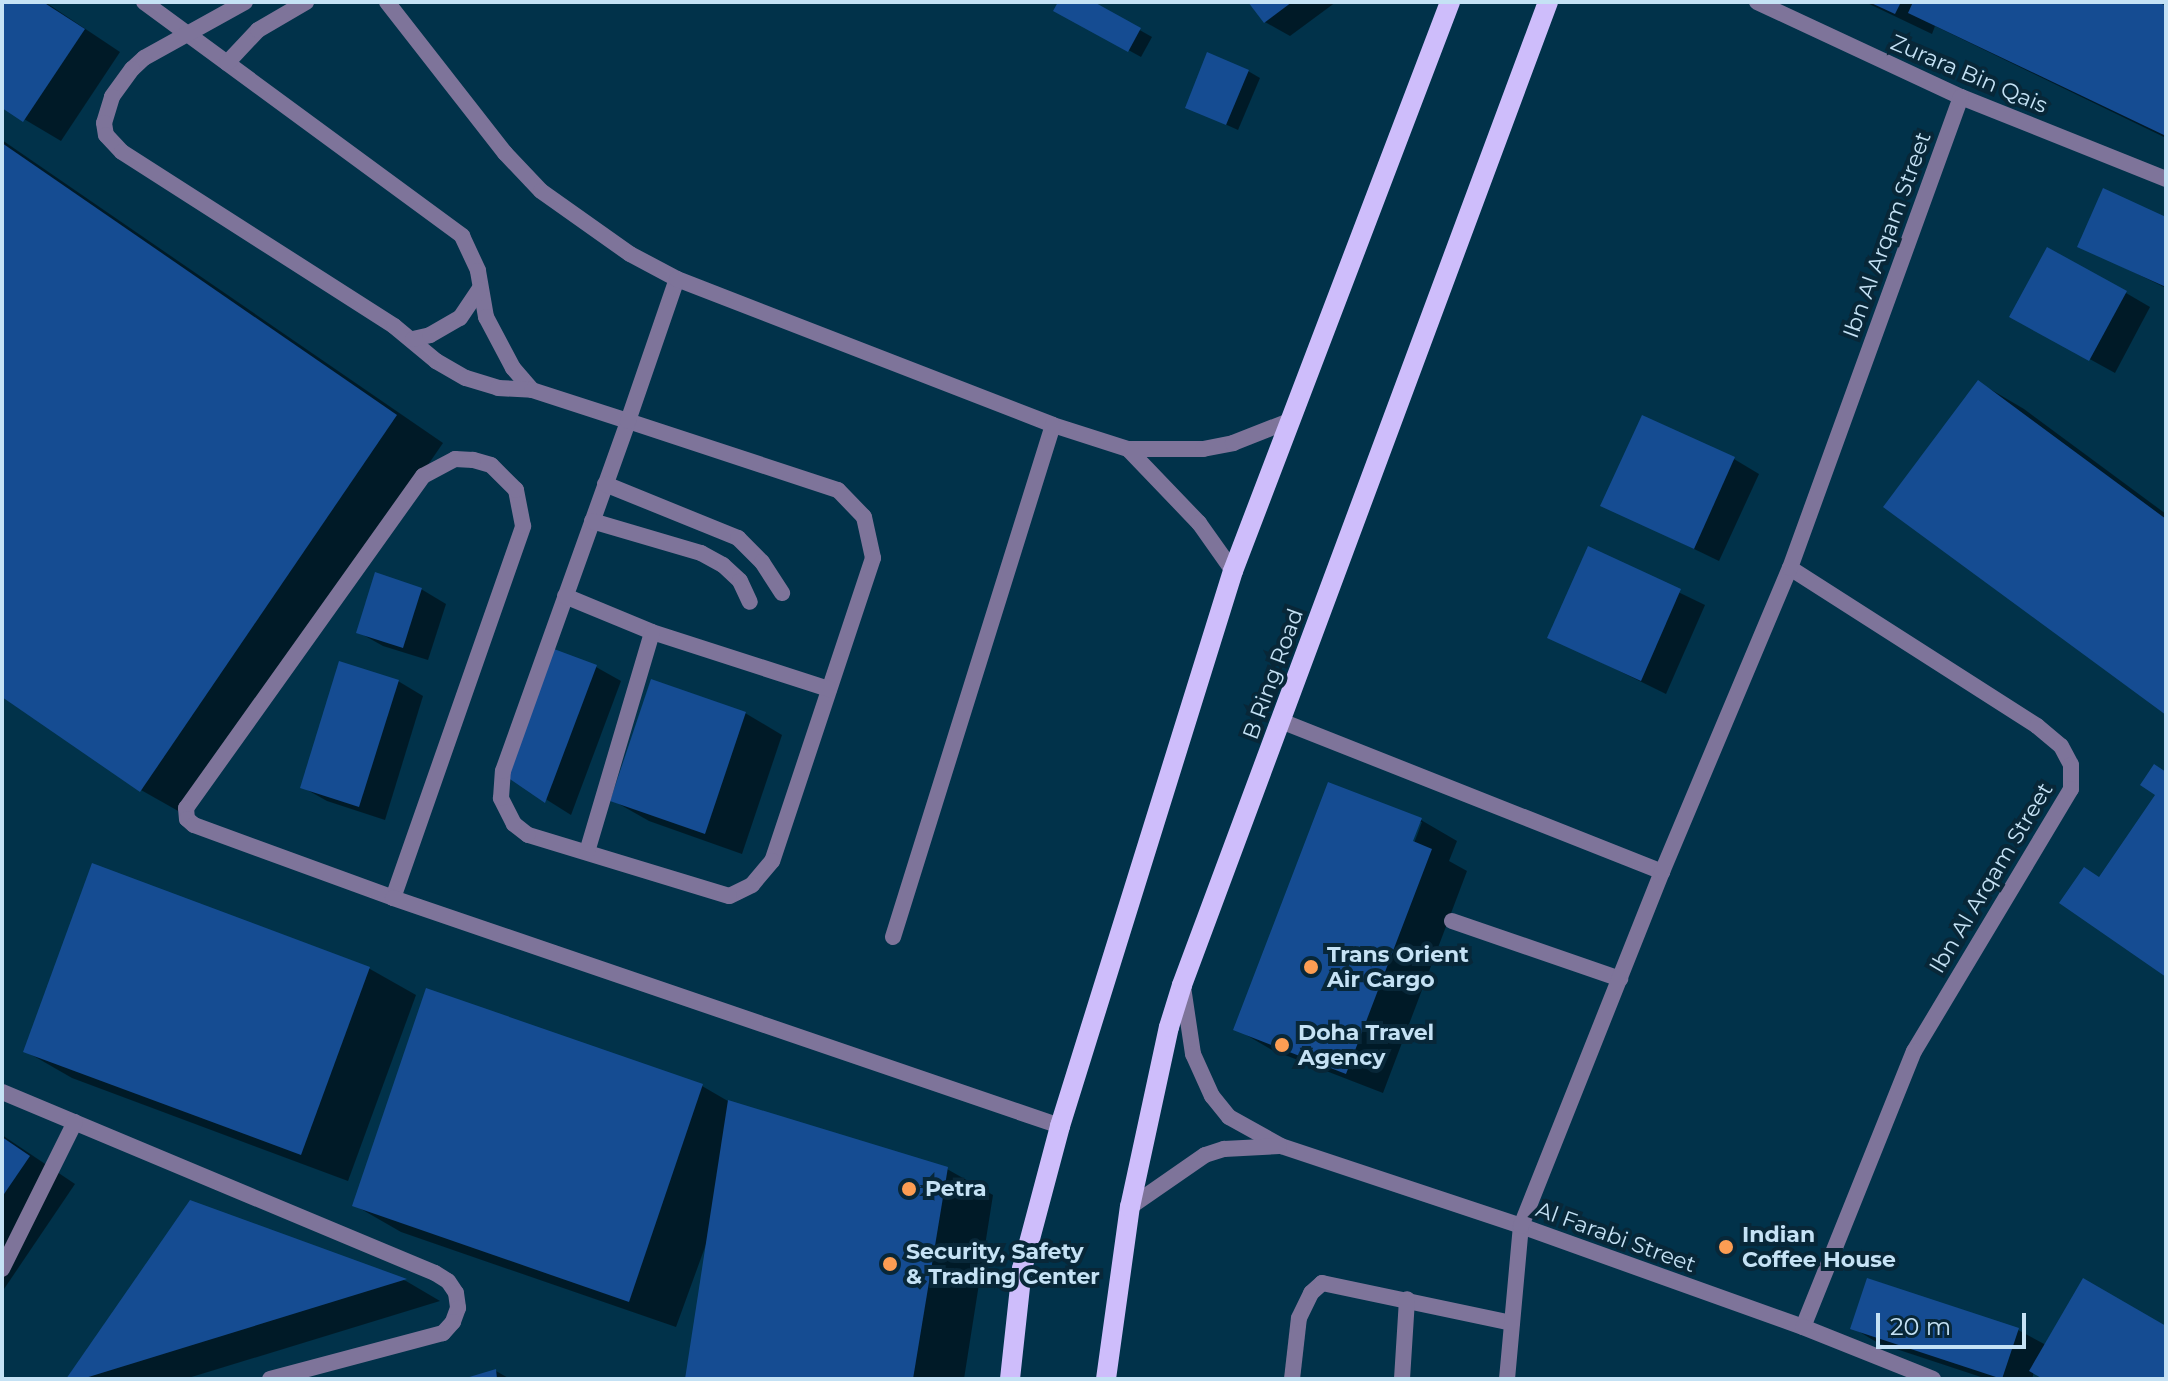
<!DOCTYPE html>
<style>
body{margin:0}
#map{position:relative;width:2168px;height:1381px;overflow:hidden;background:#01324a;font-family:Montserrat,sans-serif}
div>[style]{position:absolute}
.shadow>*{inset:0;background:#0007}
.building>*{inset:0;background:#154c92}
.lane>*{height:16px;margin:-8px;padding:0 8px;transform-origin:8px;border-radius:8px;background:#7e749a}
.street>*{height:16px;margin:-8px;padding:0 8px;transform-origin:8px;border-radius:8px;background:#7e749a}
.primary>*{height:20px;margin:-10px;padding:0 10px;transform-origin:10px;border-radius:10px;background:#cebdfb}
.dots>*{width:22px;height:22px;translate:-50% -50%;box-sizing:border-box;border:4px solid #082738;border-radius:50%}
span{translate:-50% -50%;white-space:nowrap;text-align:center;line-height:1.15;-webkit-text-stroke:8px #082738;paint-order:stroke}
.street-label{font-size:22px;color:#c5e2f5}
.poi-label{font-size:22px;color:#c5e2f5;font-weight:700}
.left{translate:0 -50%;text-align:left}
.frame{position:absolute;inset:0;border:4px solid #c5e2f5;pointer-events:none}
.scale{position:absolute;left:1876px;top:1313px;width:150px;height:36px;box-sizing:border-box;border:4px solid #c5e2f5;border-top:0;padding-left:10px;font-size:24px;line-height:28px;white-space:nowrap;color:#c5e2f5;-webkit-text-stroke:6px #082738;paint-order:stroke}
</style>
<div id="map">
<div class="shadow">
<i style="clip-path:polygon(2px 2px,45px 2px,120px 52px,61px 141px,2px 106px)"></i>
<i style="clip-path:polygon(1060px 2px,1090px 2px,1152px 37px,1141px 57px,1056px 10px)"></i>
<i style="clip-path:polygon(1251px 2px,1336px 2px,1290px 36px,1265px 22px)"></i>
<i style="clip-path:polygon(1865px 2px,2153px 2px,2166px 8px,2166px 138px,1935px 26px,1932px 34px)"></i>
<i style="clip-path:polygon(1248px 71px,1260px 78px,1238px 130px,1187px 107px)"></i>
<i style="clip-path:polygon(2px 140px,443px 443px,187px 816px,141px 790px,2px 694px)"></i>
<i style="clip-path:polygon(2166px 219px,2166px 288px,2080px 246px)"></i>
<i style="clip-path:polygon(2126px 293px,2150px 307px,2115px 373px,2037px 330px)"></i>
<i style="clip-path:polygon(1978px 382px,2024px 409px,2166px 514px,2166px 713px)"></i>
<i style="clip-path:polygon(1734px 459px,1759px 474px,1719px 561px,1603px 505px)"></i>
<i style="clip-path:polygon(1589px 549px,1705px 605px,1666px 694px,1550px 637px)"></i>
<i style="clip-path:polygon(421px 589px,446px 604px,428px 660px,383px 646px,358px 632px)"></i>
<i style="clip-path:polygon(596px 667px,621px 681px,571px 815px,509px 776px)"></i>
<i style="clip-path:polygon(398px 681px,423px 696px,385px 820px,327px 801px,302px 787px)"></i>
<i style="clip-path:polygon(745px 713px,782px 735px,742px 854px,649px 821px,612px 800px)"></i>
<i style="clip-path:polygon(evenodd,1330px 785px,1421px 820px,1457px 841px,1449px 861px,1467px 871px,1383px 1093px,1272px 1050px,1236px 1029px,1330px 785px,1418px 822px,1422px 822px,1411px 851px,1407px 850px,1418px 822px)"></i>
<i style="clip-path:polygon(93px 866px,370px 969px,416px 995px,348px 1181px,72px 1078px,25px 1051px)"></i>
<i style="clip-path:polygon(702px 1086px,733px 1104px,947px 1169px,993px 1195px,964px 1379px,687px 1379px,709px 1236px,676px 1327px,401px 1232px,354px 1205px)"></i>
<i style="clip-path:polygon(2px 1135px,75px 1184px,2px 1292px)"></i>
<i style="clip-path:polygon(191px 1202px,406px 1281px,440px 1301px,185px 1379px,68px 1379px)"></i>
<i style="clip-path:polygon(1853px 1328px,2018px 1330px,2046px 1345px,2166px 1328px,2166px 1379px,2047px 1379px,2034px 1372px,2032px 1379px,1987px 1379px,1878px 1343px)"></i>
<i style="clip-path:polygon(496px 1371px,510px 1379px,470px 1379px)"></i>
</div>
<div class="building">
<i style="clip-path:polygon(2px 2px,43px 2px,85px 29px,23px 122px,2px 108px)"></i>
<i style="clip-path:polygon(1058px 2px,1094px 2px,1141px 28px,1128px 52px,1053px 11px)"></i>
<i style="clip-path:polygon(1248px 2px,1292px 2px,1264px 23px)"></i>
<i style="clip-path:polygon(1869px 2px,1901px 2px,1895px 14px)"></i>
<i style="clip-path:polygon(1913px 2px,2157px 2px,2166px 6px,2166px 136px,1908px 13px)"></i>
<i style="clip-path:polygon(1207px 52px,1249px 70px,1226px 125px,1185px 108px)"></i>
<i style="clip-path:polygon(2px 143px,397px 415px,140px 792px,2px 697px)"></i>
<i style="clip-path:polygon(2103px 188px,2166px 217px,2166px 287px,2077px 247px)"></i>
<i style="clip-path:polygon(2047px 247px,2127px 291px,2089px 361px,2009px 317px)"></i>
<i style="clip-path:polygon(1978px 380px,2166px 519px,2166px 715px,1883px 507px)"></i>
<i style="clip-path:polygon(1642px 415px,1735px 457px,1694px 549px,1600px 506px)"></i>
<i style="clip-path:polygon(1588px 546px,1681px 589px,1641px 681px,1547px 638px)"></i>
<i style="clip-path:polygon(375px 572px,422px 588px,403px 648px,356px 633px)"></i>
<i style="clip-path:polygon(554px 649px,597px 665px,545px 803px,507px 777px)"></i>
<i style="clip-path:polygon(339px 661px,399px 680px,359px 807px,300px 788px)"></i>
<i style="clip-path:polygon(651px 679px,746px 712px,705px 834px,610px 801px)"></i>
<i style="clip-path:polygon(2154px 764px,2166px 772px,2166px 977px,2059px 903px,2084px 867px,2099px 877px,2155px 795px,2140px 785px)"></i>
<i style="clip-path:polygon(1328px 782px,1422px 818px,1413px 841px,1432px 849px,1346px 1074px,1233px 1030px)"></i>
<i style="clip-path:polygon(92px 863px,370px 967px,301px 1155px,23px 1052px)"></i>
<i style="clip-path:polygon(426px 988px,703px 1084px,629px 1302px,352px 1206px)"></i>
<i style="clip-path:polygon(728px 1100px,948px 1167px,913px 1379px,685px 1379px)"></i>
<i style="clip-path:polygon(2px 1137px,30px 1156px,2px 1197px)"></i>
<i style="clip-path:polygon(190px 1200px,407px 1279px,82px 1379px,66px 1379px)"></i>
<i style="clip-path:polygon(1867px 1278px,2019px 1328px,2002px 1379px,1850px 1329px)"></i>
<i style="clip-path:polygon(2083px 1278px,2166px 1326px,2166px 1379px,2043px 1379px,2029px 1371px)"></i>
<i style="clip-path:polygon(496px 1369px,497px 1379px,466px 1379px,466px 1378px)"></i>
</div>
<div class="lane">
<i style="left:144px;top:2px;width:395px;rotate:36.3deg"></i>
<i style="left:462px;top:236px;width:38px;rotate:65deg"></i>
<i style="left:478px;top:271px;width:47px;rotate:80.1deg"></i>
<i style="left:486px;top:317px;width:58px;rotate:62.1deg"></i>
<i style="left:513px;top:368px;width:29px;rotate:49deg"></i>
<i style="left:245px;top:2px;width:115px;rotate:151deg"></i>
<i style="left:144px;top:58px;width:16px;rotate:137deg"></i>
<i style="left:132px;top:69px;width:34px;rotate:126deg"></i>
<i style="left:112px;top:97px;width:27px;rotate:107deg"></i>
<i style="left:104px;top:123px;width:12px;rotate:81deg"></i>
<i style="left:106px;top:135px;width:23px;rotate:47deg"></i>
<i style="left:122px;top:152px;width:323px;rotate:32.6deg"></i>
<i style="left:394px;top:326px;width:55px;rotate:39.8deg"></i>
<i style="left:436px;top:361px;width:34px;rotate:30deg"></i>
<i style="left:466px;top:378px;width:34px;rotate:17deg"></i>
<i style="left:498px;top:388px;width:34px;rotate:3deg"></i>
<i style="left:532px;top:390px;width:101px;rotate:17.9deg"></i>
<i style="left:628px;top:421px;width:221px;rotate:18.2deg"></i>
<i style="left:838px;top:490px;width:37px;rotate:46deg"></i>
<i style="left:864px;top:517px;width:42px;rotate:77.6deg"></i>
<i style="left:873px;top:558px;width:319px;rotate:108.4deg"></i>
<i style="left:772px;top:861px;width:31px;rotate:130deg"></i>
<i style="left:752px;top:885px;width:25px;rotate:154deg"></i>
<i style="left:729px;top:896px;width:210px;rotate:-163.1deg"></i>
<i style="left:528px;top:835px;width:18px;rotate:-142deg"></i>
<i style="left:514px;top:824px;width:29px;rotate:-117deg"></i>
<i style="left:501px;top:798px;width:27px;rotate:-86deg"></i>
<i style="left:503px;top:771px;width:372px;rotate:-70.3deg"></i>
<i style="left:628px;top:421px;width:150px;rotate:-71deg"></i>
<i style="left:387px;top:2px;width:192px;rotate:52deg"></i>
<i style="left:505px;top:153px;width:52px;rotate:46.5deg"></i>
<i style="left:541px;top:191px;width:109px;rotate:35.3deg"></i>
<i style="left:630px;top:254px;width:53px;rotate:28deg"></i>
<i style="left:677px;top:279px;width:403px;rotate:21.2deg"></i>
<i style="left:1053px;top:425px;width:79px;rotate:17.7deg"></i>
<i style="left:1128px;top:449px;width:75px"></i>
<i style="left:1203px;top:449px;width:31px;rotate:-11deg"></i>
<i style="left:1233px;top:443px;width:60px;rotate:-21.4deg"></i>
<i style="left:227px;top:63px;width:45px;rotate:-46.8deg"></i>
<i style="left:258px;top:30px;width:56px;rotate:-30.3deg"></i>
<i style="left:413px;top:339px;width:17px;rotate:-13deg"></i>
<i style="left:430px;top:335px;width:34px;rotate:-30deg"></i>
<i style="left:460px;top:318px;width:34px;rotate:-56deg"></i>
<i style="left:1128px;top:449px;width:103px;rotate:46.2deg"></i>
<i style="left:1199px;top:523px;width:59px;rotate:54.7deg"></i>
<i style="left:605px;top:484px;width:144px;rotate:22.1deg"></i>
<i style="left:738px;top:538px;width:34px;rotate:45deg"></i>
<i style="left:762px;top:562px;width:37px;rotate:57deg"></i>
<i style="left:592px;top:521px;width:114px;rotate:16.4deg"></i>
<i style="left:701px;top:553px;width:25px;rotate:29deg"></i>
<i style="left:723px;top:565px;width:23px;rotate:43deg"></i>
<i style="left:740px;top:581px;width:23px;rotate:65deg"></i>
<i style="left:565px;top:596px;width:94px;rotate:22.5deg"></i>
<i style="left:652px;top:632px;width:186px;rotate:17.9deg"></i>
<i style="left:587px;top:852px;width:229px;rotate:-73.5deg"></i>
<i style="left:1452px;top:921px;width:178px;rotate:19deg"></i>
<i style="left:893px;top:937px;width:536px;rotate:-72.65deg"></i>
<i style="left:1292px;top:1379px;width:61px;rotate:-83.5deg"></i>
<i style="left:1299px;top:1318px;width:28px;rotate:-64deg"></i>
<i style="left:1311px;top:1293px;width:15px;rotate:-42deg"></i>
<i style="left:1322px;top:1283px;width:194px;rotate:11.9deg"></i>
<i style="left:1402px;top:1379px;width:80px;rotate:-86.4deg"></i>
</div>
<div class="street">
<i style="left:1757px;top:2px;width:225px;rotate:25deg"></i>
<i style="left:1961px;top:97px;width:221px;rotate:21.8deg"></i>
<i style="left:1790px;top:568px;width:293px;rotate:32.6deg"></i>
<i style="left:2037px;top:726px;width:31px;rotate:40deg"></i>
<i style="left:2061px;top:746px;width:21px;rotate:62deg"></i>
<i style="left:2071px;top:765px;width:24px;rotate:90deg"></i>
<i style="left:2071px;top:789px;width:305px;rotate:120.9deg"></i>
<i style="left:1914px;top:1051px;width:297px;rotate:111.9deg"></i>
<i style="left:1281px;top:721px;width:410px;rotate:21.6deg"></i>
<i style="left:393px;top:898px;width:394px;rotate:-70.7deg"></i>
<i style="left:523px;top:526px;width:37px;rotate:-101deg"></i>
<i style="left:516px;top:490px;width:35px;rotate:-135deg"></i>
<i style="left:491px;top:465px;width:19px;rotate:-164deg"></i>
<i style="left:473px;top:460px;width:18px;rotate:-177deg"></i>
<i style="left:455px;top:459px;width:36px;rotate:152deg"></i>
<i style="left:423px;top:476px;width:408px;rotate:125.5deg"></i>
<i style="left:186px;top:808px;width:11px;rotate:85deg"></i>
<i style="left:187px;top:819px;width:9px;rotate:41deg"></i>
<i style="left:194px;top:825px;width:212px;rotate:20.1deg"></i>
<i style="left:393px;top:898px;width:705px;rotate:18.87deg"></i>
<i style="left:1183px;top:987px;width:68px;rotate:81.5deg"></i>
<i style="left:1193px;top:1054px;width:46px;rotate:65.7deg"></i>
<i style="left:1212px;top:1096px;width:27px;rotate:51deg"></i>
<i style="left:1229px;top:1117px;width:60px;rotate:29.1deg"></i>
<i style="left:1281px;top:1146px;width:253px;rotate:18.4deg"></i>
<i style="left:1521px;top:1226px;width:300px;rotate:19.7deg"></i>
<i style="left:1803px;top:1327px;width:140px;rotate:21.8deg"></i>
<i style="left:2px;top:1092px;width:469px;rotate:22.7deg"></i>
<i style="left:435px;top:1273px;width:15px;rotate:32deg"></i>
<i style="left:448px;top:1281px;width:14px;rotate:56deg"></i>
<i style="left:456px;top:1293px;width:15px;rotate:82deg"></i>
<i style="left:458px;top:1308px;width:15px;rotate:110deg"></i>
<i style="left:453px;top:1322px;width:15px;rotate:132deg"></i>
<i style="left:443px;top:1333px;width:179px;rotate:165.1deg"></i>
<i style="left:1130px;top:1207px;width:91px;rotate:-34.7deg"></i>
<i style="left:1205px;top:1155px;width:20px;rotate:-18deg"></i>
<i style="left:1224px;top:1149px;width:55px;rotate:-3.1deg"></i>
<i style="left:2px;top:1269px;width:164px;rotate:-63.6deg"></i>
<i style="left:1507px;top:1379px;width:154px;rotate:-84.8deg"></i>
<i style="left:1521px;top:1226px;width:381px;rotate:-68.3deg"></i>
<i style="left:1662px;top:872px;width:330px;rotate:-67.2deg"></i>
<i style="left:1790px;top:568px;width:501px;rotate:-70.05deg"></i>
</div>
<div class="primary">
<i style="left:1010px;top:1379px;width:111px;rotate:-83.8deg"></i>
<i style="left:1022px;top:1269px;width:148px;rotate:-75.1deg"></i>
<i style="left:1060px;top:1126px;width:581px;rotate:-72.69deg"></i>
<i style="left:1233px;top:571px;width:609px;rotate:-69.12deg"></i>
<i style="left:1106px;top:1379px;width:174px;rotate:-82.1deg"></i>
<i style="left:1130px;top:1207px;width:184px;rotate:-77.8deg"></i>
<i style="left:1169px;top:1027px;width:44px;rotate:-72.8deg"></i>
<i style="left:1182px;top:985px;width:1049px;rotate:-69.58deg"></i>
</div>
<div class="dots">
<i style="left:1311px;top:967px;background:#fc9d53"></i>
<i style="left:1282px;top:1045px;background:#fc9d53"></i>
<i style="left:909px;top:1189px;background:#fc9d53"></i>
<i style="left:1726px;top:1247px;background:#fc9d53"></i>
<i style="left:890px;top:1264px;background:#fc9d53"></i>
</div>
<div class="street-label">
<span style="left:1969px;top:74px;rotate:23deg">Zurara Bin Qais</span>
<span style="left:1887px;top:235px;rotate:-70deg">Ibn Al Arqam Street</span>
<span style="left:1273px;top:674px;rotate:-70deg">B Ring Road</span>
<span style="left:1991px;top:878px;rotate:-59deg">Ibn Al Arqam Street</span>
<span style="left:1616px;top:1237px;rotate:20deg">Al Farabi Street</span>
</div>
<div class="poi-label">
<span class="left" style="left:1327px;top:967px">Trans Orient<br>Air Cargo</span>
<span class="left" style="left:1298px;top:1045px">Doha Travel<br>Agency</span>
<span class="left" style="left:925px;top:1189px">Petra</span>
<span class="left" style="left:1742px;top:1247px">Indian<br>Coffee House</span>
<span class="left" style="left:906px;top:1264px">Security, Safety<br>&amp; Trading Center</span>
</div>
<div class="frame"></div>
<div class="scale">20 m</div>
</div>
